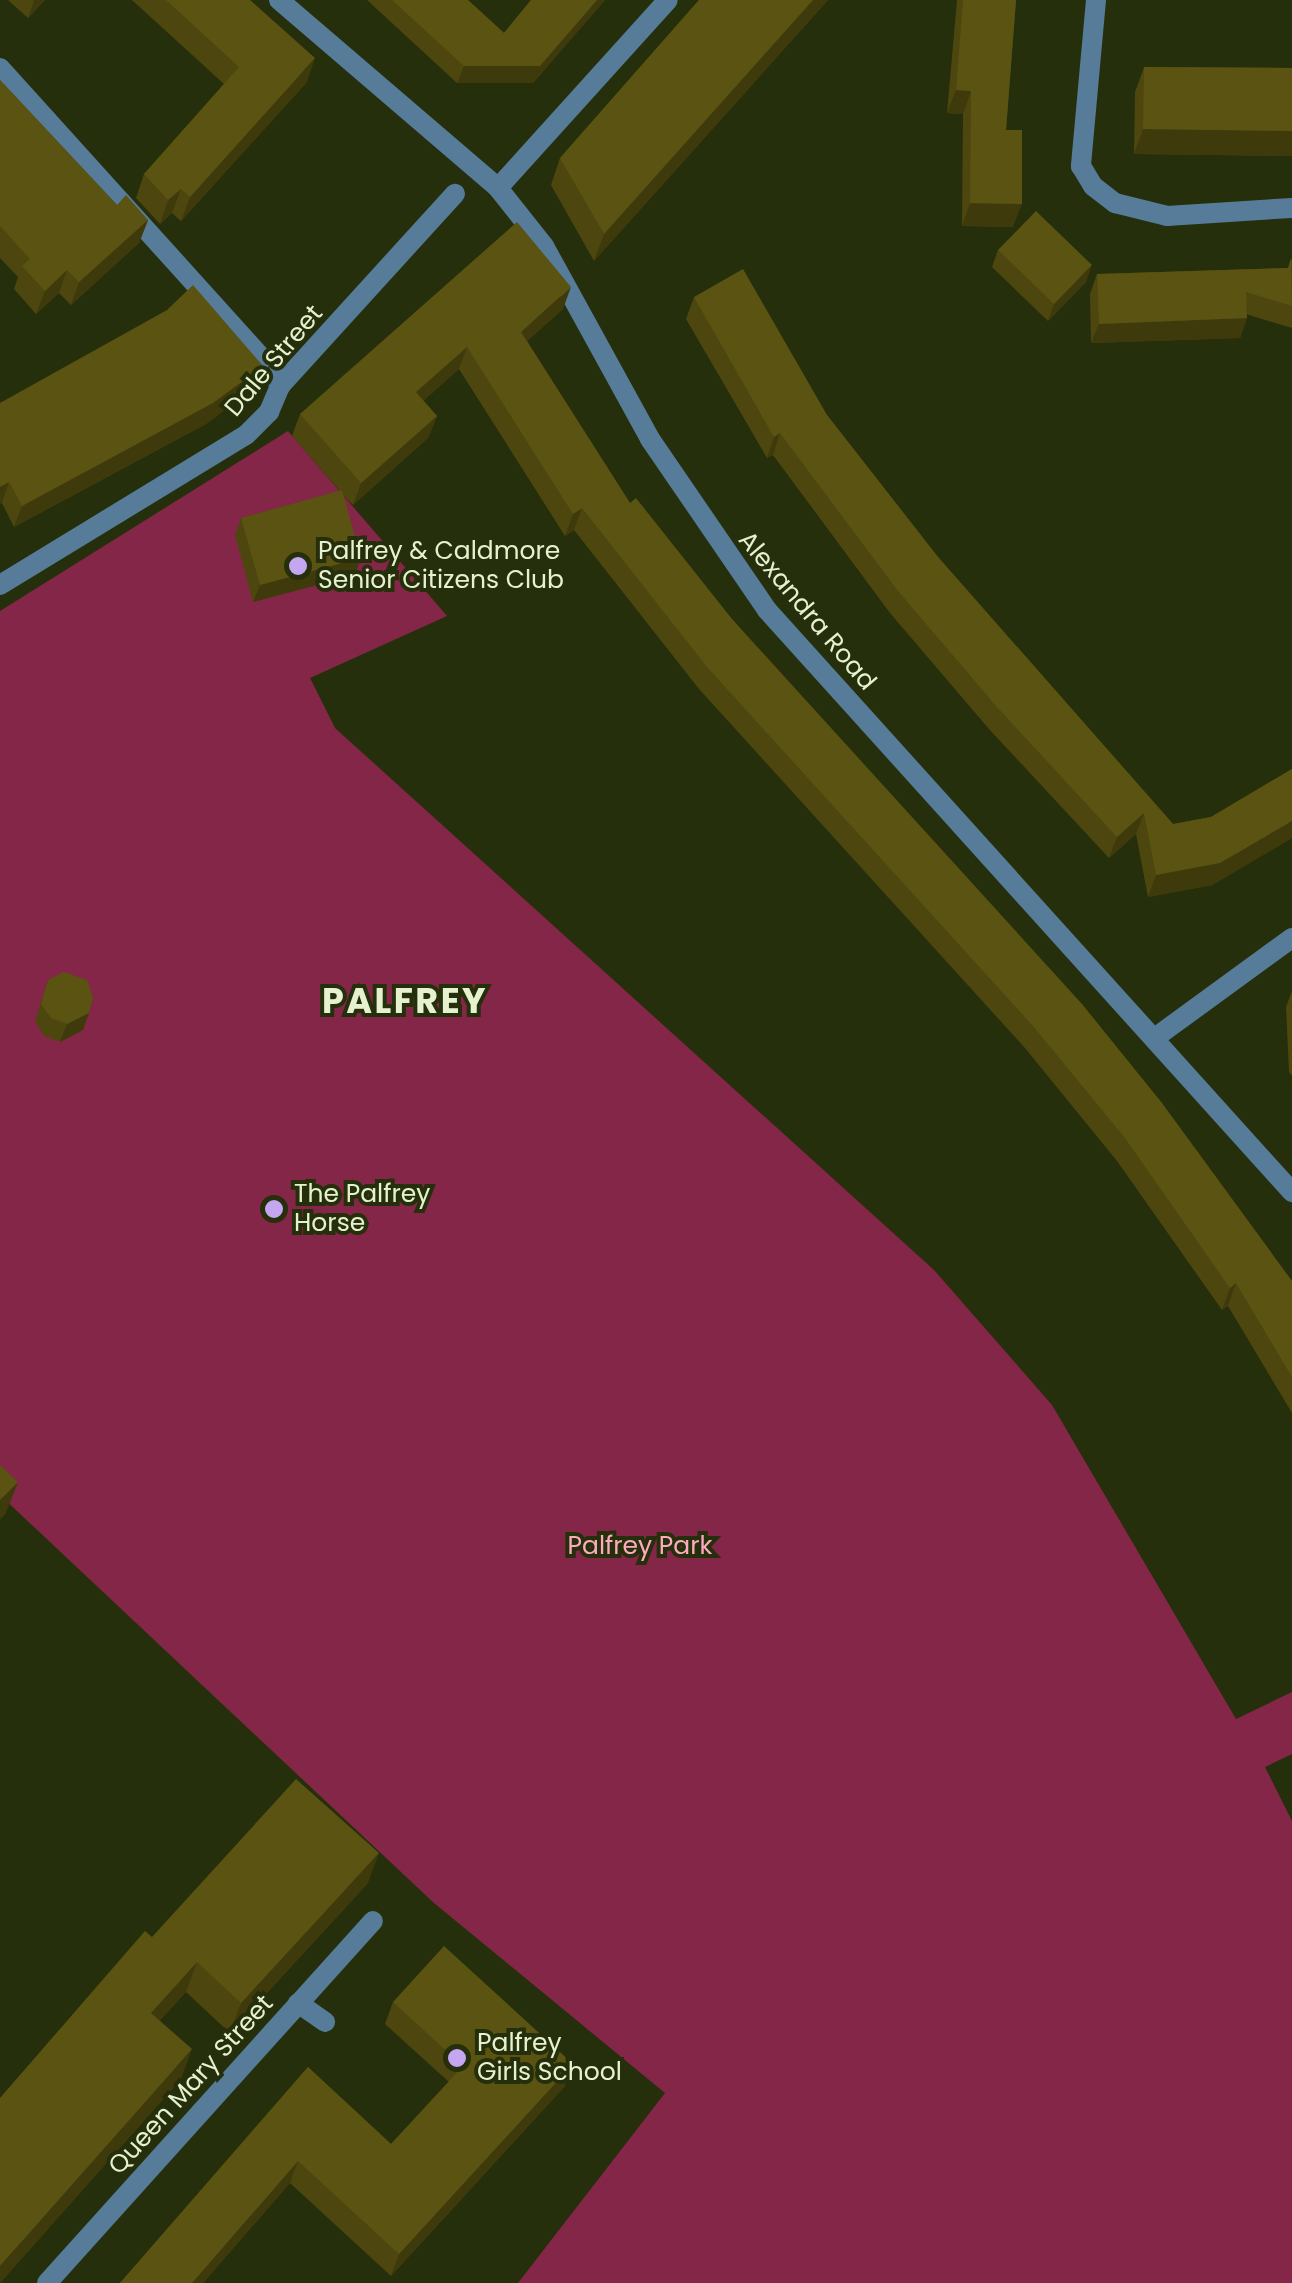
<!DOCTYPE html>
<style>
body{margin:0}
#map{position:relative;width:1292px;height:2283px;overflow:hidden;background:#252f0b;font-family:Poppins,sans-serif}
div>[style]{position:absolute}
.green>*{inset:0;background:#842647}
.lane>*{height:20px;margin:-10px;padding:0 10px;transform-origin:10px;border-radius:10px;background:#567c99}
.street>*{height:20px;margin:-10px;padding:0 10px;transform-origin:10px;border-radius:10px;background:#567c99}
.wall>*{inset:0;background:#4d470f}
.shaded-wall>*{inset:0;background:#3f3a0c}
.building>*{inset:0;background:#5a5311}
.dots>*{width:28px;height:28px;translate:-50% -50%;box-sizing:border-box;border:5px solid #252f0b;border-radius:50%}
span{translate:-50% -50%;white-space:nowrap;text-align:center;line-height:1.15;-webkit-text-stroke:8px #252f0b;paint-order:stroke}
.street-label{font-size:25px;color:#e6f2cf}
.poi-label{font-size:25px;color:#e6f2cf}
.left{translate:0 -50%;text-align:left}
.park-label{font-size:25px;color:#fdaabf}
.district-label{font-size:35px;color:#e6f2cf;font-weight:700;letter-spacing:2.5px}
</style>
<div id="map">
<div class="green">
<i style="clip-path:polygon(288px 431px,447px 616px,310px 678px,335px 728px,934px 1270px,1052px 1405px,1236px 1719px,1292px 1692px,1292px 1754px,1265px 1767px,1292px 1821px,1292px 2283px,518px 2283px,665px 2093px,434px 1903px,0 1495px,0 611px)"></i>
</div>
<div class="lane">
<i style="left:298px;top:2003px;width:33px;rotate:35deg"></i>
</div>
<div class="street">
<i style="left:279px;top:0;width:289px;rotate:40.6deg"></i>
<i style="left:498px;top:188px;width:74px;rotate:51.6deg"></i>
<i style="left:544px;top:246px;width:220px;rotate:61.2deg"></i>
<i style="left:650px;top:439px;width:207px;rotate:55.6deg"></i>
<i style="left:767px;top:610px;width:784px;rotate:47.95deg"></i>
<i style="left:1096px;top:0;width:167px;rotate:95.2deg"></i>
<i style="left:1081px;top:166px;width:23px;rotate:59deg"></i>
<i style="left:1093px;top:186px;width:28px;rotate:38deg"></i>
<i style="left:1115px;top:203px;width:54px;rotate:14deg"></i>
<i style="left:1167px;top:216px;width:125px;rotate:-3.7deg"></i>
<i style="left:0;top:68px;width:394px;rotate:47.9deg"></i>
<i style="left:264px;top:360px;width:31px;rotate:58deg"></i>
<i style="left:498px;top:188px;width:253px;rotate:-47.9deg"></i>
<i style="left:0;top:585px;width:288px;rotate:-31.4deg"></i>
<i style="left:246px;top:435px;width:33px;rotate:-45deg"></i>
<i style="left:269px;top:412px;width:28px;rotate:-67deg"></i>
<i style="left:280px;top:386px;width:260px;rotate:-47.7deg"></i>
<i style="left:1156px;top:1037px;width:168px;rotate:-36.1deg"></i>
<i style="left:47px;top:2283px;width:487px;rotate:-48deg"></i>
</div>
<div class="wall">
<i style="clip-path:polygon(8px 0,45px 0,28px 18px)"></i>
<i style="clip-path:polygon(132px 0,250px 0,307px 82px,181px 221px,172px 213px,160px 224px,136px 198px,144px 174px,224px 84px)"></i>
<i style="clip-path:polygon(367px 0,468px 0,504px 33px,531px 0,605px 0,533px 83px,457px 83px)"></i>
<i style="clip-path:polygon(699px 0,828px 0,594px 261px,551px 185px,560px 158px)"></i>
<i style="clip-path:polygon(957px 0,1016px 0,1006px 130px,1013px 227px,962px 226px,963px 114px,947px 113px)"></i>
<i style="clip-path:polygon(1144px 67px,1292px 68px,1292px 156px,1134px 154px,1135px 92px)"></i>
<i style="clip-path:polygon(0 80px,117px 205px,148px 220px,139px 243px,71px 305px,59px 293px,36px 314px,14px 289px,18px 277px,0 258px)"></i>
<i style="clip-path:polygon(998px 250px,1086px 282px,1048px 321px,992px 267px)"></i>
<i style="clip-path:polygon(1292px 258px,1292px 328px,1246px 314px,1247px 318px,1240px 338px,1091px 343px,1090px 294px,1097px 274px,1288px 268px)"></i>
<i style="clip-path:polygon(694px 297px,827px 415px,938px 557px,1173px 824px,1211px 817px,1292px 769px,1292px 838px,1212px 885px,1148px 897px,1136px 834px,1109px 858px,989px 729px,890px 613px,773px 455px,767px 458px,686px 319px)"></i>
<i style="clip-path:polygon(563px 309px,527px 341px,630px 503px,732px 619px,1292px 1281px,1292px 1413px,1228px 1306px,1222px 1310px,1117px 1161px,1025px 1048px,699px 689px,574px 530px,565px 536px,459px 369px,423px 401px,437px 416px,428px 438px,353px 505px,343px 495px,355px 575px,253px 602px,235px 535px,241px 518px,340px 491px,292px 436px,300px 414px)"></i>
<i style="clip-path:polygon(263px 366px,255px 387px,206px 424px,14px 527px,2px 503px,0 403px)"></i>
<i style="clip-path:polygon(48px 980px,89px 1013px,83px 1030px,60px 1042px,44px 1036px,35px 1021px)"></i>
<i style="clip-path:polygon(1292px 991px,1292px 1076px,1289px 1072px,1286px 1007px)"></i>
<i style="clip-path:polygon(368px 1883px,230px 2033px,186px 1992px,160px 2020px,181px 2079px,0 2283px,152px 1937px)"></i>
<i style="clip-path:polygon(393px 2002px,565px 2086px,391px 2276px,290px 2183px,203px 2283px,120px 2283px,308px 2067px,391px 2144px,449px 2082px,385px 2024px)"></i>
</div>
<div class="shaded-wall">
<i style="clip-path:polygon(34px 0,45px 0,28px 18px)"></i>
<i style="clip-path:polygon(597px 0,605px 0,533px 83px,457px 83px,464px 66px)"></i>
<i style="clip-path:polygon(813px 0,828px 0,594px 261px,604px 234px)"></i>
<i style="clip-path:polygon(315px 58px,307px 82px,181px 221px,190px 197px)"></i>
<i style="clip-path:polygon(956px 90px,971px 91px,963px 114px,947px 113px)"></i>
<i style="clip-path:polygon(1143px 129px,1292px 131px,1292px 156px,1134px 154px)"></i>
<i style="clip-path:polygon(181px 189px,172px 213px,160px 224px,168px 200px)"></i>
<i style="clip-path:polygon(970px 203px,1022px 204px,1013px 227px,962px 226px)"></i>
<i style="clip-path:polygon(148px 220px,139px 243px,71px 305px,79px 282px)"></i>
<i style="clip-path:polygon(1092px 265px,1086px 282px,1048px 321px,1054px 304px)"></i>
<i style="clip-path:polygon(67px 270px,59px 293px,36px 314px,45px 291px)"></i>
<i style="clip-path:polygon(571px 287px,563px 309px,513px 354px,521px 332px)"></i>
<i style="clip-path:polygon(1247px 318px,1240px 338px,1091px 343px,1099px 324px)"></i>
<i style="clip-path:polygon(467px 347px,459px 369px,407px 415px,416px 392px)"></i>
<i style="clip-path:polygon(263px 366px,255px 387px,206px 424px,14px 527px,22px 506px)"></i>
<i style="clip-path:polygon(437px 416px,428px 438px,353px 505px,361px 483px)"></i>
<i style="clip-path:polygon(780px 433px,773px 455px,767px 458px,774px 437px)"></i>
<i style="clip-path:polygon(9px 482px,2px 503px,0 504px,0 487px)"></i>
<i style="clip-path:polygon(582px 508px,574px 530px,565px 536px,573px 514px)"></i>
<i style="clip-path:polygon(361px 558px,355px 575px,253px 602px,260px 585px)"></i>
<i style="clip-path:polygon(1144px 813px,1136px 834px,1109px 858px,1117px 837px)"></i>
<i style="clip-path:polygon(1292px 821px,1292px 838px,1212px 885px,1148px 897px,1156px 875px)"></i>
<i style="clip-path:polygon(89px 1013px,83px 1030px,60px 1042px,67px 1024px)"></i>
<i style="clip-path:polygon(1236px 1283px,1228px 1306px,1222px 1310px,1230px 1288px)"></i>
<i style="clip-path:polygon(18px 1482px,6px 1513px,0 1520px,0 1500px)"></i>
<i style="clip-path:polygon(379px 1853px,368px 1883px,230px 2033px,241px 2003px)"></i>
<i style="clip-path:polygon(197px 1962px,186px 1992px,140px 2042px,151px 2013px)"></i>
<i style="clip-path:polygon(192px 2049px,181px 2079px,0 2283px,0 2266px)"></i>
<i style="clip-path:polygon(573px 2064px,565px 2086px,391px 2276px,399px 2254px)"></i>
<i style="clip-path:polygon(298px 2161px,290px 2183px,203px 2283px,192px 2283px)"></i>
</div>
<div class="building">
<i style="clip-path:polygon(166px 0,250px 0,315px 58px,190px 197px,181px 189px,168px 200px,144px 174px,239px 67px)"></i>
<i style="clip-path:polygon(392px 0,468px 0,504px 33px,531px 0,597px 0,540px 66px,464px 66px)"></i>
<i style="clip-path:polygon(699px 0,813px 0,604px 234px,560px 158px)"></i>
<i style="clip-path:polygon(963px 0,1016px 0,1006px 130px,1022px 130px,1022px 204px,970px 203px,971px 91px,956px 90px)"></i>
<i style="clip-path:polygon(1144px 67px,1292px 68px,1292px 131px,1143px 129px)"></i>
<i style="clip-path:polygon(0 80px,117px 205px,126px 195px,148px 220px,79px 282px,67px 270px,45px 291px,22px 266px,30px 259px,0 226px)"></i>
<i style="clip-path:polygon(1036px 211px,1092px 265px,1054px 304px,998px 250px)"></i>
<i style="clip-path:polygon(517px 222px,571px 287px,521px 332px,630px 503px,636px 498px,732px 619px,1082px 1004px,1162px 1103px,1292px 1281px,1292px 1377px,1236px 1283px,1230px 1288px,1125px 1138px,1033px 1026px,707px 667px,582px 508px,573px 514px,467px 347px,416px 392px,437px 416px,361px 483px,300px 414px)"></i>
<i style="clip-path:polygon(1291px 258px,1292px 306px,1246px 292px,1247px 318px,1099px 324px,1097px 274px,1288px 268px)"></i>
<i style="clip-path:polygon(743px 269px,827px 415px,938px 557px,1173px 824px,1211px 817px,1292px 769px,1292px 821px,1220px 863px,1156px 875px,1144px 813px,1117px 837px,997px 707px,898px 591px,780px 433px,774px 437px,694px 297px)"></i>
<i style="clip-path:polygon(193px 285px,263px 366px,213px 403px,22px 506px,9px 482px,0 487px,0 403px,167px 310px)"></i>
<i style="clip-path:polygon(342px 490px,361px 558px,260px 585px,241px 518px)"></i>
<i style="clip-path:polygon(64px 972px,87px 980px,93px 997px,89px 1013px,67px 1024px,51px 1018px,41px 1004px,48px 980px)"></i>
<i style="clip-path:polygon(0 1465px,18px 1482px,0 1500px)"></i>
<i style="clip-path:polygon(296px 1779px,379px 1853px,241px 2003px,197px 1962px,151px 2013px,192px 2049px,0 2266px,0 2098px,145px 1931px,152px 1937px)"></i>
<i style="clip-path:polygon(444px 1946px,573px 2064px,399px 2254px,298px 2161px,192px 2283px,120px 2283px,308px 2067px,391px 2144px,463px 2066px,393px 2002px)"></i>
</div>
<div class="dots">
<i style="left:298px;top:566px;background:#c5a7f1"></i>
<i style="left:274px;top:1209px;background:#c5a7f1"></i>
<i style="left:457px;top:2058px;background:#c5a7f1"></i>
</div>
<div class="street-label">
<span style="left:274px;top:361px;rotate:-50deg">Dale Street</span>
<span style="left:807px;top:611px;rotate:50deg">Alexandra Road</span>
<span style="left:191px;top:2085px;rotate:-48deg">Queen Mary Street</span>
</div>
<div class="poi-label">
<span class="left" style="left:318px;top:566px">Palfrey &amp; Caldmore<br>Senior Citizens Club</span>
<span class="left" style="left:294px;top:1209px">The Palfrey<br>Horse</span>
<span class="left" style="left:477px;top:2058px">Palfrey<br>Girls School</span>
</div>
<div class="park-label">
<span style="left:640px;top:1546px">Palfrey Park</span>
</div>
<div class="district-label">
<span style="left:405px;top:1001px">PALFREY</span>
</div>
</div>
